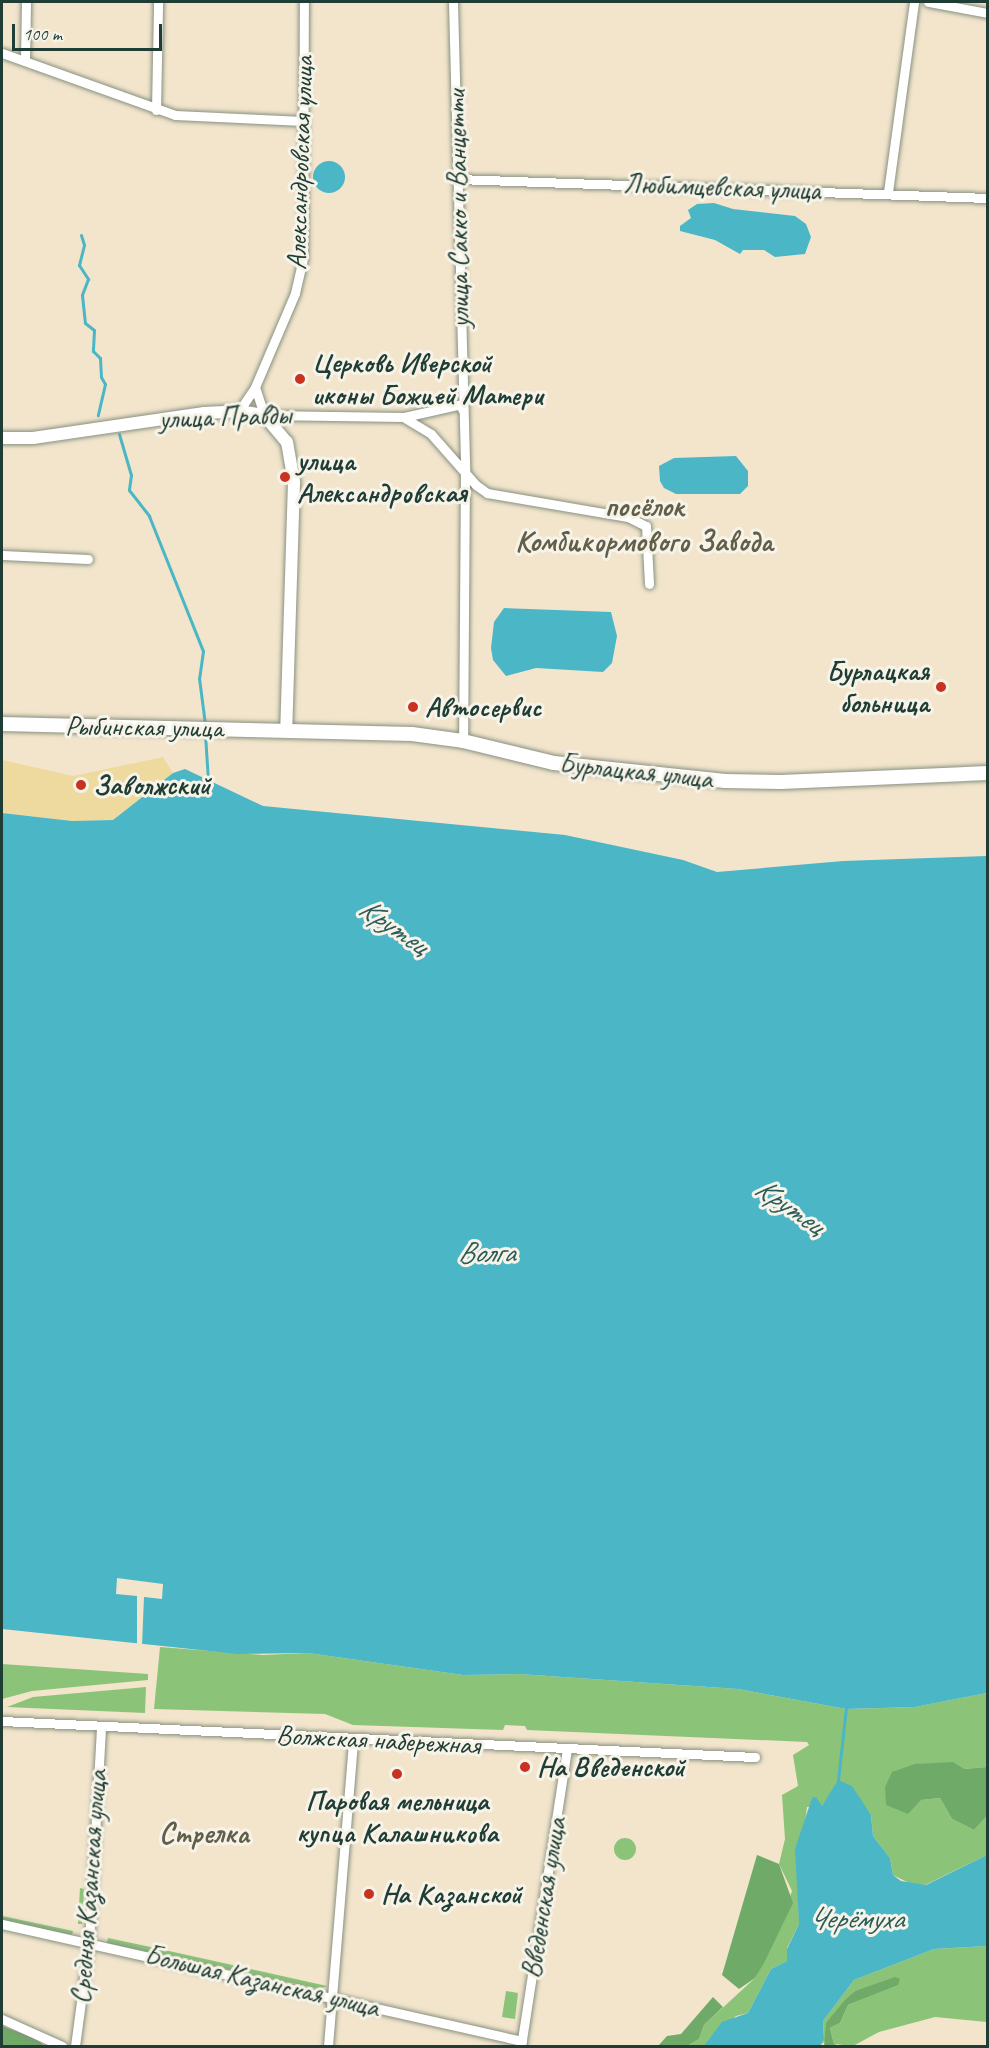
<!DOCTYPE html>
<meta charset="utf-8">
<style>
body{margin:0}
#map{position:relative;width:989px;height:2048px;overflow:hidden;background:#f2e5cc;font-family:Caveat,sans-serif}
div>[style]{position:absolute}
.green>*{inset:0;background:#8bc478}
.round{border-radius:50%}
.forest>*{inset:0;background:#70aa68}
.sand>*{inset:0;background:#eeda9e}
.water>*{inset:0;background:#4ab6c6}
.pier>*{inset:0;background:#f2e5cc}
.stream>*{height:3px;margin:-1.5px;padding:0 1.5px;transform-origin:1.5px;border-radius:1.5px;background:#4ab6c6}
.roads{filter:drop-shadow(0 0 2px #889180) drop-shadow(0 0 2px #889180)}
.minor>*{height:9px;margin:-4.5px;padding:0 4.5px;transform-origin:4.5px;border-radius:4.5px;background:#fff}
.tertiary>*{height:12px;margin:-6px;padding:0 6px;transform-origin:6px;border-radius:6px;background:#fff}
.secondary>*{height:14px;margin:-7px;padding:0 7px;transform-origin:7px;border-radius:7px;background:#fff}
.dots>*{width:16px;height:16px;translate:-50% -50%;box-sizing:border-box;border:3px solid #f7f3e8;border-radius:50%}
span{translate:-50% -50%;white-space:nowrap;text-align:center;line-height:1.15;-webkit-text-stroke:6px #f7f3e8;paint-order:stroke}
.street-label{font-size:28px;color:#1f3d34}
.poi-label{font-size:28px;color:#1f3d34;font-weight:700}
.left{translate:0 -50%;text-align:left}
.right{translate:-100% -50%;text-align:right}
.neighbourhood-label{font-size:30px;color:#615f49;font-weight:700}
.water-label{font-size:30px;color:#2a5b58;font-style:italic}
.frame{position:absolute;inset:0;border:3px solid #1f3d34;pointer-events:none}
.scale{position:absolute;left:12px;top:24px;width:150px;height:27px;box-sizing:border-box;border:3px solid #1f3d34;border-top:0;padding-left:8px;font-size:18px;line-height:21px;white-space:nowrap;color:#1f3d34;-webkit-text-stroke:4px #f7f3e8;paint-order:stroke}
</style>
<div id="map">
<div class="green">
<i style="clip-path:polygon(160px 1647px,263px 1655px,308px 1653px,463px 1675px,519px 1674px,738px 1689px,846px 1709px,915px 1707px,987px 1693px,987px 1767px,964px 1769px,921px 1800px,940px 1798px,952px 1819px,974px 1830px,987px 1816px,987px 1855px,925px 1885px,911px 1884px,893px 1875px,890px 1858px,873px 1836px,871px 1815px,864px 1807px,831px 1794px,822px 1806px,807px 1807px,798px 1875px,799px 1924px,787px 1948px,787px 1961px,771px 1969px,748px 2013px,736px 2016px,704px 2046px,687px 2046px,699px 2039px,704px 2025px,755px 1978px,775px 1937px,792px 1891px,779px 1864px,785px 1839px,782px 1795px,798px 1786px,793px 1755px,809px 1745px,807px 1742px,527px 1730px,525px 1726px,505px 1725px,503px 1730px,353px 1725px,325px 1714px,154px 1709px)"></i>
<i style="clip-path:polygon(2px 1664px,148px 1674px,148px 1680px,32px 1691px,2px 1699px)"></i>
<i style="clip-path:polygon(146px 1687px,145px 1713px,7px 1707px,33px 1697px)"></i>
<i class="round" style="left:614px;top:1838px;width:22px;height:22px"></i>
<i style="clip-path:polygon(80px 1888px,84px 1889px,82px 1924px,78px 1924px)"></i>
<i style="clip-path:polygon(2px 1916px,73px 1931px,72px 1935px,2px 1920px)"></i>
<i style="clip-path:polygon(108px 1938px,160px 1949px,327px 1986px,320px 1989px,107px 1943px)"></i>
<i style="clip-path:polygon(987px 1946px,987px 2022px,935px 2017px,879px 2032px,853px 2046px,834px 2044px,830px 2028px,840px 2023px,848px 2005px,897px 1985px,855px 1991px,827px 2023px,827px 2039px,820px 2046px,824px 2039px,823px 2021px,854px 1980px,934px 1949px)"></i>
<i style="clip-path:polygon(506px 1991px,518px 1993px,515px 2019px,502px 2017px)"></i>
</div>
<div class="forest">
<i style="clip-path:polygon(953px 1762px,964px 1769px,987px 1767px,987px 1816px,974px 1830px,952px 1819px,940px 1798px,921px 1800px,908px 1814px,886px 1805px,885px 1787px,892px 1772px,915px 1764px)"></i>
<i style="clip-path:polygon(757px 1855px,779px 1864px,793px 1903px,764px 1963px,755px 1978px,739px 1989px,722px 1975px)"></i>
<i style="clip-path:polygon(895px 1977px,900px 1979px,898px 1985px,848px 2005px,840px 2023px,830px 2028px,834px 2044px,840px 2046px,824px 2046px,826px 2023px,845px 2000px,855px 1991px)"></i>
<i style="clip-path:polygon(713px 1997px,723px 2007px,704px 2025px,699px 2039px,687px 2046px,658px 2046px,667px 2036px,681px 2034px)"></i>
<i style="clip-path:polygon(2px 2026px,34px 2038px,45px 2046px,2px 2046px)"></i>
</div>
<div class="sand">
<i style="clip-path:polygon(163px 757px,173px 773px,113px 820px,72px 821px,2px 813px,2px 760px,73px 776px)"></i>
</div>
<div class="water">
<i class="round" style="left:313px;top:161px;width:32px;height:32px"></i>
<i style="clip-path:polygon(714px 203px,733px 209px,795px 216px,806px 224px,811px 237px,805px 254px,775px 257px,764px 250px,743px 250px,740px 254px,715px 240px,680px 231px,680px 226px,691px 218px,688px 210px,697px 204px)"></i>
<i style="clip-path:polygon(736px 456px,748px 471px,748px 486px,740px 494px,676px 494px,664px 488px,660px 481px,659px 466px,674px 458px)"></i>
<i style="clip-path:polygon(504px 608px,611px 612px,617px 636px,612px 663px,603px 672px,536px 668px,506px 676px,493px 660px,491px 648px,494px 622px)"></i>
<i style="clip-path:polygon(185px 769px,263px 806px,565px 835px,683px 860px,717px 872px,843px 861px,987px 856px,987px 1693px,915px 1707px,846px 1709px,738px 1689px,519px 1674px,463px 1675px,308px 1653px,238px 1654px,2px 1629px,2px 813px,72px 821px,113px 820px,173px 773px)"></i>
<i style="clip-path:polygon(838px 1780px,852px 1786px,871px 1815px,873px 1836px,890px 1858px,893px 1875px,901px 1881px,926px 1885px,987px 1855px,987px 1946px,934px 1949px,854px 1980px,823px 2021px,824px 2039px,820px 2046px,704px 2046px,722px 2022px,748px 2013px,771px 1969px,787px 1961px,787px 1949px,799px 1924px,795px 1849px,812px 1798px,816px 1797px,822px 1806px)"></i>
</div>
<div class="pier">
<i style="clip-path:polygon(117px 1578px,163px 1584px,162px 1599px,144px 1597px,142px 1646px,137px 1645px,137px 1596px,116px 1594px)"></i>
</div>
<div class="stream">
<i style="left:81px;top:235px;width:10px;rotate:73deg"></i>
<i style="left:84px;top:245px;width:21px;rotate:104deg"></i>
<i style="left:79px;top:265px;width:17px;rotate:57deg"></i>
<i style="left:88px;top:279px;width:17px;rotate:111deg"></i>
<i style="left:82px;top:295px;width:28px;rotate:84deg"></i>
<i style="left:85px;top:323px;width:11px;rotate:38deg"></i>
<i style="left:94px;top:330px;width:21px;rotate:93deg"></i>
<i style="left:93px;top:351px;width:10px;rotate:45deg"></i>
<i style="left:100px;top:358px;width:19px;rotate:87deg"></i>
<i style="left:101px;top:377px;width:8px;rotate:60deg"></i>
<i style="left:105px;top:384px;width:32px;rotate:103deg"></i>
<i style="left:119px;top:434px;width:43px;rotate:73.7deg"></i>
<i style="left:131px;top:475px;width:15px;rotate:98deg"></i>
<i style="left:129px;top:490px;width:33px;rotate:52deg"></i>
<i style="left:149px;top:516px;width:145px;rotate:68.2deg"></i>
<i style="left:203px;top:651px;width:27px;rotate:98deg"></i>
<i style="left:199px;top:678px;width:46px;rotate:82.6deg"></i>
<i style="left:205px;top:734px;width:47px;rotate:86.3deg"></i>
<i style="left:838px;top:1780px;width:72px;rotate:-83.7deg"></i>
</div>
<div class="roads">
<div class="minor">
<i style="left:453px;top:2px;width:469px;rotate:88.5deg"></i>
<i style="left:465px;top:471px;width:270px;rotate:90.4deg"></i>
<i style="left:928px;top:2px;width:61px;rotate:10.4deg"></i>
<i style="left:2px;top:53px;width:184px;rotate:19.7deg"></i>
<i style="left:175px;top:115px;width:128px;rotate:2.7deg"></i>
<i style="left:25px;top:60px;width:58px;rotate:-89deg"></i>
<i style="left:156px;top:110px;width:108px;rotate:-88.9deg"></i>
<i style="left:457px;top:179px;width:531px;rotate:2.05deg"></i>
<i style="left:888px;top:192px;width:192px;rotate:-82.2deg"></i>
<i style="left:255px;top:387px;width:29px;rotate:72deg"></i>
<i style="left:264px;top:415px;width:139px;rotate:0.8deg"></i>
<i style="left:403px;top:417px;width:33px;rotate:31deg"></i>
<i style="left:431px;top:434px;width:68px;rotate:48.6deg"></i>
<i style="left:476px;top:485px;width:14px;rotate:36deg"></i>
<i style="left:487px;top:493px;width:143px;rotate:9.7deg"></i>
<i style="left:628px;top:517px;width:20px;rotate:27deg"></i>
<i style="left:646px;top:526px;width:58px;rotate:87deg"></i>
<i style="left:239px;top:411px;width:29px;rotate:-56deg"></i>
<i style="left:255px;top:387px;width:102px;rotate:-66.9deg"></i>
<i style="left:295px;top:293px;width:37px;rotate:-77deg"></i>
<i style="left:303px;top:257px;width:255px;rotate:-89.8deg"></i>
<i style="left:404px;top:417px;width:59px;rotate:-12.6deg"></i>
<i style="left:462px;top:404px;width:5px;rotate:90deg"></i>
<i style="left:2px;top:555px;width:86px;rotate:2.7deg"></i>
<i style="left:2px;top:1721px;width:754px;rotate:2.74deg"></i>
<i style="left:2px;top:1924px;width:533px;rotate:12.68deg"></i>
<i style="left:2px;top:2019px;width:66px;rotate:24.2deg"></i>
<i style="left:75px;top:2046px;width:104px;rotate:-82.3deg"></i>
<i style="left:89px;top:1943px;width:216px;rotate:-86.8deg"></i>
<i style="left:328px;top:2046px;width:308px;rotate:-85.3deg"></i>
<i style="left:521px;top:2046px;width:301px;rotate:-81.2deg"></i>
</div>
<div class="tertiary">
<i style="left:2px;top:438px;width:31px"></i>
<i style="left:33px;top:438px;width:173px;rotate:-8.3deg"></i>
<i style="left:204px;top:413px;width:35px;rotate:-3deg"></i>
<i style="left:239px;top:411px;width:25px;rotate:9deg"></i>
<i style="left:264px;top:415px;width:35px;rotate:50deg"></i>
<i style="left:287px;top:442px;width:41px;rotate:80.1deg"></i>
<i style="left:294px;top:482px;width:248px;rotate:91.8deg"></i>
</div>
<div class="secondary">
<i style="left:2px;top:724px;width:410px;rotate:1.4deg"></i>
<i style="left:412px;top:734px;width:51px;rotate:7.8deg"></i>
<i style="left:463px;top:741px;width:94px;rotate:13.6deg"></i>
<i style="left:554px;top:763px;width:172px;rotate:6deg"></i>
<i style="left:725px;top:781px;width:56px;rotate:1deg"></i>
<i style="left:781px;top:782px;width:207px;rotate:-2.5deg"></i>
</div>
</div>
<div class="dots">
<i style="left:300px;top:379px;background:#c8321e"></i>
<i style="left:285px;top:477px;background:#c8321e"></i>
<i style="left:941px;top:687px;background:#c8321e"></i>
<i style="left:413px;top:707px;background:#c8321e"></i>
<i style="left:81px;top:785px;background:#c8321e"></i>
<i style="left:525px;top:1767px;background:#c8321e"></i>
<i style="left:397px;top:1774px;background:#c8321e"></i>
<i style="left:369px;top:1894px;background:#c8321e"></i>
</div>
<div class="street-label">
<span style="left:300px;top:163px;rotate:-88deg">Александровская улица</span>
<span style="left:722px;top:187px;rotate:2deg">Любимцевская улица</span>
<span style="left:458px;top:209px;rotate:-91deg">улица Сакко и Ванцетти</span>
<span style="left:225px;top:417px;rotate:-2deg">улица Правды</span>
<span style="left:144px;top:727px;rotate:1deg">Рыбинская улица</span>
<span style="left:636px;top:771px;rotate:6deg">Бурлацкая улица</span>
<span style="left:378px;top:1740px;rotate:3deg">Волжская набережная</span>
<span style="left:89px;top:1887px;rotate:-86deg">Средняя Казанская улица</span>
<span style="left:544px;top:1898px;rotate:-81deg">Введенская улица</span>
<span style="left:262px;top:1981px;rotate:13deg">Большая Казанская улица</span>
</div>
<div class="poi-label">
<span class="left" style="left:312px;top:379px">Церковь Иверской<br>иконы Божией Матери</span>
<span class="left" style="left:297px;top:477px">улица<br>Александровская</span>
<span class="right" style="left:929px;top:687px">Бурлацкая<br>больница</span>
<span class="left" style="left:425px;top:707px">Автосервис</span>
<span class="left" style="left:93px;top:785px">Заволжский</span>
<span class="left" style="left:537px;top:1767px">На Введенской</span>
<span style="left:397px;top:1817px">Паровая мельница<br>купца Калашникова</span>
<span class="left" style="left:381px;top:1894px">На Казанской</span>
</div>
<div class="neighbourhood-label">
<span style="left:644px;top:523px">посёлок<br>Комбикормового Завода</span>
<span style="left:204px;top:1833px">Стрелка</span>
</div>
<div class="water-label">
<span style="left:394px;top:926px;rotate:35deg">Крутец</span>
<span style="left:790px;top:1206px;rotate:35deg">Крутец</span>
<span style="left:486px;top:1252px">Волга</span>
<span style="left:856px;top:1918px">Черёмуха</span>
</div>
<div class="frame"></div>
<div class="scale">100 m</div>
</div>
